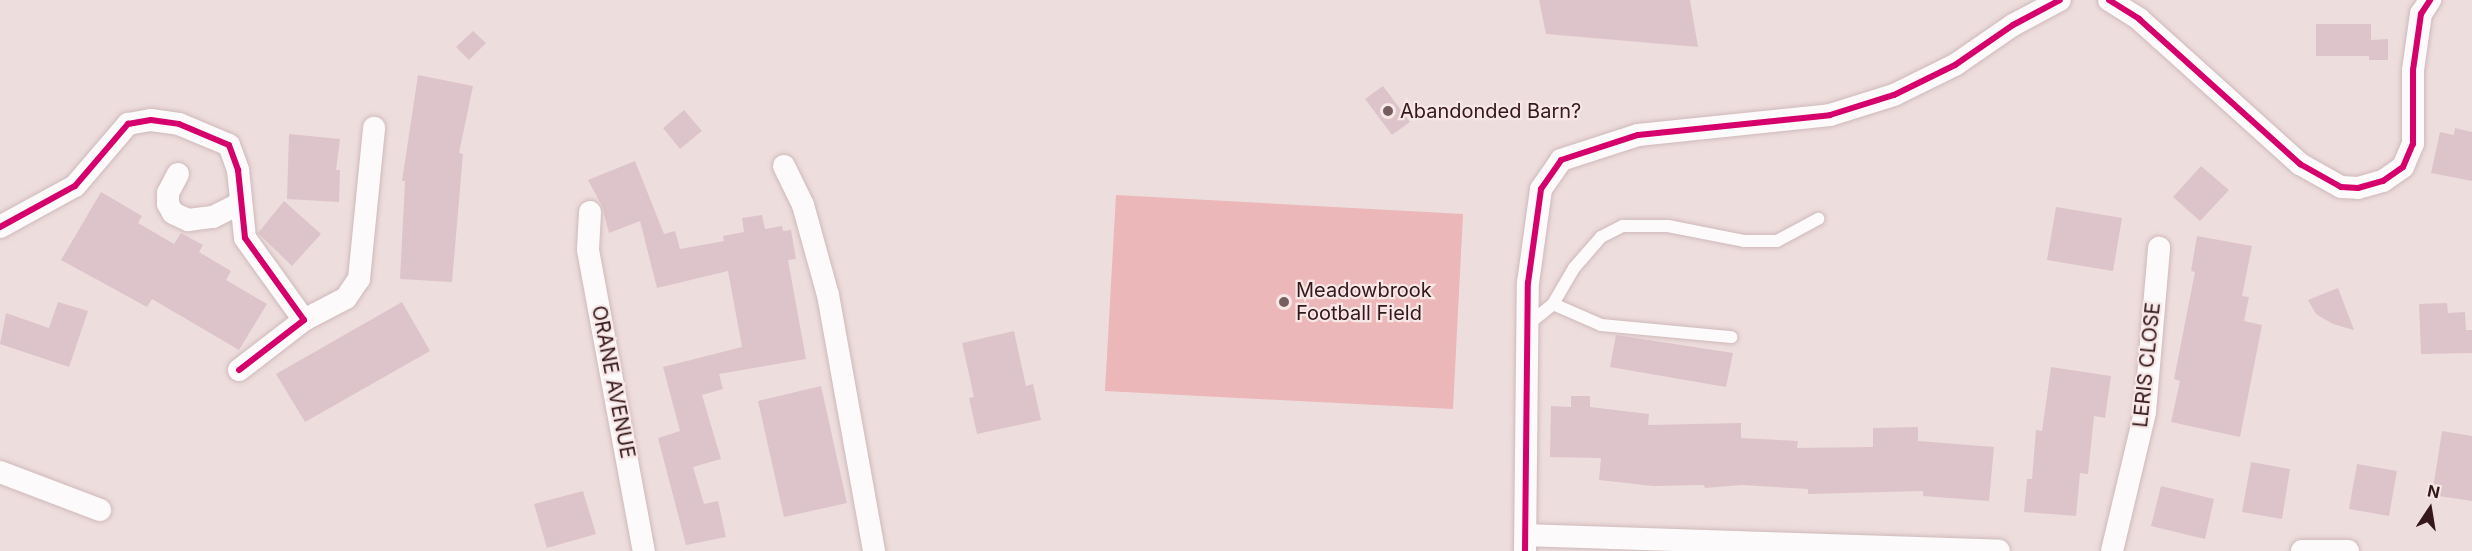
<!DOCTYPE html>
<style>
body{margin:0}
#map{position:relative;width:2472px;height:551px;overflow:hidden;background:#edd;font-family:Inter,sans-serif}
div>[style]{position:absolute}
.green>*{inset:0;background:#ecb7b9}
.building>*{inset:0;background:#ddc4ca}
.roads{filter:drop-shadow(0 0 2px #cfb9ba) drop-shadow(0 0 2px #cfb9ba)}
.service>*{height:12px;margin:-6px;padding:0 6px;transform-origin:6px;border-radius:6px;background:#fcfafa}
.minor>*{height:22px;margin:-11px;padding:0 11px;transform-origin:11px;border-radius:11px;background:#fcfafa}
.cycleway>*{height:6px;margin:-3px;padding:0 3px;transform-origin:3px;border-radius:3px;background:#d6006c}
.dots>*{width:16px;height:16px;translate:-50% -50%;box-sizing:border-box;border:3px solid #f7e7e7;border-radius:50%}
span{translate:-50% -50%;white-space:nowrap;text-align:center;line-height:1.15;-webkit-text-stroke:4.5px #f7e7e7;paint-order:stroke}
.poi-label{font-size:20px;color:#35191a}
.left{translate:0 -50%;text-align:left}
.street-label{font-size:20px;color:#35191a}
.north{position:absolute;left:2400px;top:479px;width:60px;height:60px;-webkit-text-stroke:4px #f7e7e7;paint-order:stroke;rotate:12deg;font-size:16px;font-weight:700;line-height:24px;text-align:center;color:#35191a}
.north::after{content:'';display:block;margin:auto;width:21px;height:27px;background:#35191a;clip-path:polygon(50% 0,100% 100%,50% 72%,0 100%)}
</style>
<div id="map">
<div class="green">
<i style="clip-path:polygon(1116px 195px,1463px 214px,1453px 409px,1105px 391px)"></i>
</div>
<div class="building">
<i style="clip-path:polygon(1539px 0,1690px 0,1698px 47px,1546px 34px)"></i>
<i style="clip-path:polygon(2316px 24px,2371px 24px,2371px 40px,2388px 39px,2388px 60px,2369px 60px,2369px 56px,2316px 56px)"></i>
<i style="clip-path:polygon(473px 31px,486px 43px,469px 60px,456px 47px)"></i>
<i style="clip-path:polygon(418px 75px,473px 86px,459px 153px,463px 154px,452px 282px,400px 279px,405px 181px,402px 181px)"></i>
<i style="clip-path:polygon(1383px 86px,1410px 122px,1392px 135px,1365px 99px)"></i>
<i style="clip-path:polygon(684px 110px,702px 131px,680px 149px,663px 128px)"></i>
<i style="clip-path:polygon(2455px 128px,2472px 132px,2472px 181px,2431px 173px,2440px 132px,2454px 135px)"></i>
<i style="clip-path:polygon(289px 134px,340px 139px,336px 170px,340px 170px,339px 202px,287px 199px)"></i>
<i style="clip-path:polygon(635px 161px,664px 234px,675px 231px,680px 249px,724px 241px,723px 236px,744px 232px,742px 218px,762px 215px,765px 229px,782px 226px,783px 231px,791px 230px,796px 259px,788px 260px,806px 359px,719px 374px,723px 389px,702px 395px,721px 459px,693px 467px,704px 504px,718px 501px,726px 537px,686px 545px,658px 438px,680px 431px,663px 367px,742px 347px,728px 271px,657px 288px,640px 221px,609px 233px,602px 206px,588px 180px)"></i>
<i style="clip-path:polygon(2201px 166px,2229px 190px,2200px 221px,2173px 197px)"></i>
<i style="clip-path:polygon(101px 192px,142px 216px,138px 223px,174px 244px,181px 233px,203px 245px,199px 252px,231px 271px,226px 280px,267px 304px,239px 350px,152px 299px,147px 307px,61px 260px)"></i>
<i style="clip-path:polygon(284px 201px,321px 234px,292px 266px,258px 233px)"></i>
<i style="clip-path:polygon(2056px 207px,2122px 218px,2113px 271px,2047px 260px)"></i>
<i style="clip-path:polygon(2197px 236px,2252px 246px,2242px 296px,2249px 297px,2244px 321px,2262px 325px,2240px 437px,2171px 422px,2180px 381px,2174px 379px,2195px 272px,2191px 271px)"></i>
<i style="clip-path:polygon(2338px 288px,2354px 330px,2333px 324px,2316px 314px,2308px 300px)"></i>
<i style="clip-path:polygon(58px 302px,88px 311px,69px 367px,0 344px,6px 313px,49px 328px)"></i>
<i style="clip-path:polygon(402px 302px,430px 351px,305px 422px,276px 374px)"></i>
<i style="clip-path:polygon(2447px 303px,2448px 313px,2465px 312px,2466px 330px,2472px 330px,2472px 353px,2421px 354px,2419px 304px)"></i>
<i style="clip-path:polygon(1014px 331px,1026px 386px,1033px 384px,1041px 420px,977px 434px,969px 398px,974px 397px,962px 343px)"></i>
<i style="clip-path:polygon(1616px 335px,1733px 353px,1726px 387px,1610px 367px)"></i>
<i style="clip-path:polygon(2051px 367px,2111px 376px,2105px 418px,2094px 416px,2088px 474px,2080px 473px,2076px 516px,2024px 512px,2027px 479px,2032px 479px,2036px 430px,2042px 431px)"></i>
<i style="clip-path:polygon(821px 386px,847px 503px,784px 517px,758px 401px)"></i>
<i style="clip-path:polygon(1571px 396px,1590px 396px,1590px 407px,1649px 414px,1648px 425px,1741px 423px,1741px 438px,1798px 441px,1797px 448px,1873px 447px,1873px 428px,1918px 427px,1918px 441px,1994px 447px,1989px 501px,1923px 496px,1923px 491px,1808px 494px,1808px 489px,1742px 485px,1705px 488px,1704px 485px,1653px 486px,1599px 480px,1601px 458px,1550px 457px,1551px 406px,1571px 407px)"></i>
<i style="clip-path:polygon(2442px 431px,2472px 436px,2472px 501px,2432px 495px)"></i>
<i style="clip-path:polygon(2251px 462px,2290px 469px,2282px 519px,2242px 512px)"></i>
<i style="clip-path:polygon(2357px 464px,2397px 471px,2389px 516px,2349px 509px)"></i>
<i style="clip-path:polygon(2161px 486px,2214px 499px,2205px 539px,2151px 526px)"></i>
<i style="clip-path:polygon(583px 491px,596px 534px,547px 548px,534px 504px)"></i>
</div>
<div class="roads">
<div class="service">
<i style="left:1553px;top:304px;width:52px;rotate:23.6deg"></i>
<i style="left:1601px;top:325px;width:131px;rotate:5.3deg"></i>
<i style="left:1526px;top:326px;width:35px;rotate:-39deg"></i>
<i style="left:1553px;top:304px;width:42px;rotate:-59.7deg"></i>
<i style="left:1574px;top:268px;width:41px;rotate:-48.9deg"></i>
<i style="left:1601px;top:237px;width:25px;rotate:-27deg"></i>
<i style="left:1623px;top:226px;width:45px"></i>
<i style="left:1668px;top:226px;width:77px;rotate:11.2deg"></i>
<i style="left:1744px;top:241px;width:33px"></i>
<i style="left:1777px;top:241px;width:47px;rotate:-28.2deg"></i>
</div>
<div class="minor">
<i style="left:2109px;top:0;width:36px;rotate:32deg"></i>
<i style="left:2139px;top:19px;width:217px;rotate:42deg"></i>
<i style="left:2300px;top:164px;width:47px;rotate:29.3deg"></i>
<i style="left:2341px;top:187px;width:17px;rotate:3deg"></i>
<i style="left:2358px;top:188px;width:26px;rotate:-16deg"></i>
<i style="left:2383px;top:181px;width:24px;rotate:-35deg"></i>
<i style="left:2403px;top:167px;width:25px;rotate:-67deg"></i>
<i style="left:2413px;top:144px;width:74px;rotate:-90deg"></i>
<i style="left:2413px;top:70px;width:57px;rotate:-81.9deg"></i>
<i style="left:2421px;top:14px;width:17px;rotate:-57deg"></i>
<i style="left:784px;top:166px;width:43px;rotate:64deg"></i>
<i style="left:803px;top:205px;width:93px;rotate:74.5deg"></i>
<i style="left:828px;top:295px;width:260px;rotate:79.8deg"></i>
<i style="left:178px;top:174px;width:21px;rotate:118deg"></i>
<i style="left:168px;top:193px;width:11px;rotate:90deg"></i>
<i style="left:168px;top:204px;width:10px;rotate:61deg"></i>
<i style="left:173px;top:213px;width:17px;rotate:25deg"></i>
<i style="left:188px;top:220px;width:25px;rotate:-7deg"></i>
<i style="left:213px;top:217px;width:31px;rotate:-27deg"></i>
<i style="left:590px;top:212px;width:38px;rotate:93deg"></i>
<i style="left:588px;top:250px;width:306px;rotate:79.5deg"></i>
<i style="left:0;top:227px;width:85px;rotate:-28.7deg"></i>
<i style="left:75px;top:186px;width:82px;rotate:-49.5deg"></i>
<i style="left:128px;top:124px;width:23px;rotate:-10deg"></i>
<i style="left:151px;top:120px;width:28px;rotate:8deg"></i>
<i style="left:179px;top:124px;width:54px;rotate:22.8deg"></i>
<i style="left:229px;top:145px;width:27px;rotate:70deg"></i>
<i style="left:238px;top:170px;width:68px;rotate:84.1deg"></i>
<i style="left:245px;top:238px;width:101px;rotate:54.3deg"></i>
<i style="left:304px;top:320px;width:82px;rotate:142.4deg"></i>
<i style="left:304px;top:320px;width:47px;rotate:-27.6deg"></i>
<i style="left:346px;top:298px;width:23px;rotate:-56deg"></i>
<i style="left:359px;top:279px;width:152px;rotate:-84.3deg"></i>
<i style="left:0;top:472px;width:107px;rotate:20.8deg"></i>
<i style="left:1526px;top:535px;width:473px;rotate:1.9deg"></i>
<i style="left:1525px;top:551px;width:268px;rotate:-89.4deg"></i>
<i style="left:1528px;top:283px;width:95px;rotate:-82.1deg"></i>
<i style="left:1541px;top:189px;width:35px;rotate:-55deg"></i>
<i style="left:1561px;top:160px;width:81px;rotate:-18deg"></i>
<i style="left:1638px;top:135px;width:193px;rotate:-5.9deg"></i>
<i style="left:1830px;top:115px;width:67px;rotate:-17.4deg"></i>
<i style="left:1894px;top:95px;width:68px;rotate:-26.2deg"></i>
<i style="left:1955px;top:65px;width:70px;rotate:-34.6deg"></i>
<i style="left:2013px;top:25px;width:53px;rotate:-28deg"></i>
<i style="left:2112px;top:551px;width:143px;rotate:-76.6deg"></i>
<i style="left:2145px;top:412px;width:165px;rotate:-85.1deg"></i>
<i style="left:2302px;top:551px;width:46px"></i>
</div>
</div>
<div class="cycleway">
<i style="left:2109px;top:0;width:36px;rotate:32deg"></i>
<i style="left:2139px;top:19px;width:217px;rotate:42deg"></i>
<i style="left:2300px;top:164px;width:47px;rotate:29.3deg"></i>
<i style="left:2341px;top:187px;width:17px;rotate:3deg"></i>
<i style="left:2358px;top:188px;width:26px;rotate:-16deg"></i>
<i style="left:2383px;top:181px;width:24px;rotate:-35deg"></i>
<i style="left:2403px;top:167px;width:25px;rotate:-67deg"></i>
<i style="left:2413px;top:144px;width:74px;rotate:-90deg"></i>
<i style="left:2413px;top:70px;width:57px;rotate:-81.9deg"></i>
<i style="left:2421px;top:14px;width:17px;rotate:-57deg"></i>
<i style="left:0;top:227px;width:85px;rotate:-28.7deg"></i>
<i style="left:75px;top:186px;width:82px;rotate:-49.5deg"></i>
<i style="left:128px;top:124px;width:23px;rotate:-10deg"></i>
<i style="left:151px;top:120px;width:28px;rotate:8deg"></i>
<i style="left:179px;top:124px;width:54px;rotate:22.8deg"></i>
<i style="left:229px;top:145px;width:27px;rotate:70deg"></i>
<i style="left:238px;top:170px;width:68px;rotate:84.1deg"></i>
<i style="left:245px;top:238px;width:101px;rotate:54.3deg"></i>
<i style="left:304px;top:320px;width:82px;rotate:142.4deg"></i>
<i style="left:1525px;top:551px;width:268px;rotate:-89.4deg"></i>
<i style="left:1528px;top:283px;width:95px;rotate:-82.1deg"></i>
<i style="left:1541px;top:189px;width:35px;rotate:-55deg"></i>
<i style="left:1561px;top:160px;width:81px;rotate:-18deg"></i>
<i style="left:1638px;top:135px;width:193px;rotate:-5.9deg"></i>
<i style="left:1830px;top:115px;width:67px;rotate:-17.4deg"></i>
<i style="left:1894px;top:95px;width:68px;rotate:-26.2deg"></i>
<i style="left:1955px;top:65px;width:70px;rotate:-34.6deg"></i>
<i style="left:2013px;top:25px;width:53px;rotate:-28deg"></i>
</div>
<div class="dots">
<i style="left:1388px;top:111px;background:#765e5e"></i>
<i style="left:1284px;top:302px;background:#765e5e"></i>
</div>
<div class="poi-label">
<span class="left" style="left:1400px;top:111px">Abandonded Barn?</span>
<span class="left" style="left:1296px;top:302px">Meadowbrook<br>Football Field</span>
</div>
<div class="street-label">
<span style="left:2147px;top:365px;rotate:-84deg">LERIS CLOSE</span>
<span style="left:613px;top:382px;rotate:79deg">ORANE AVENUE</span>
</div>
<div class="north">N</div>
</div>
